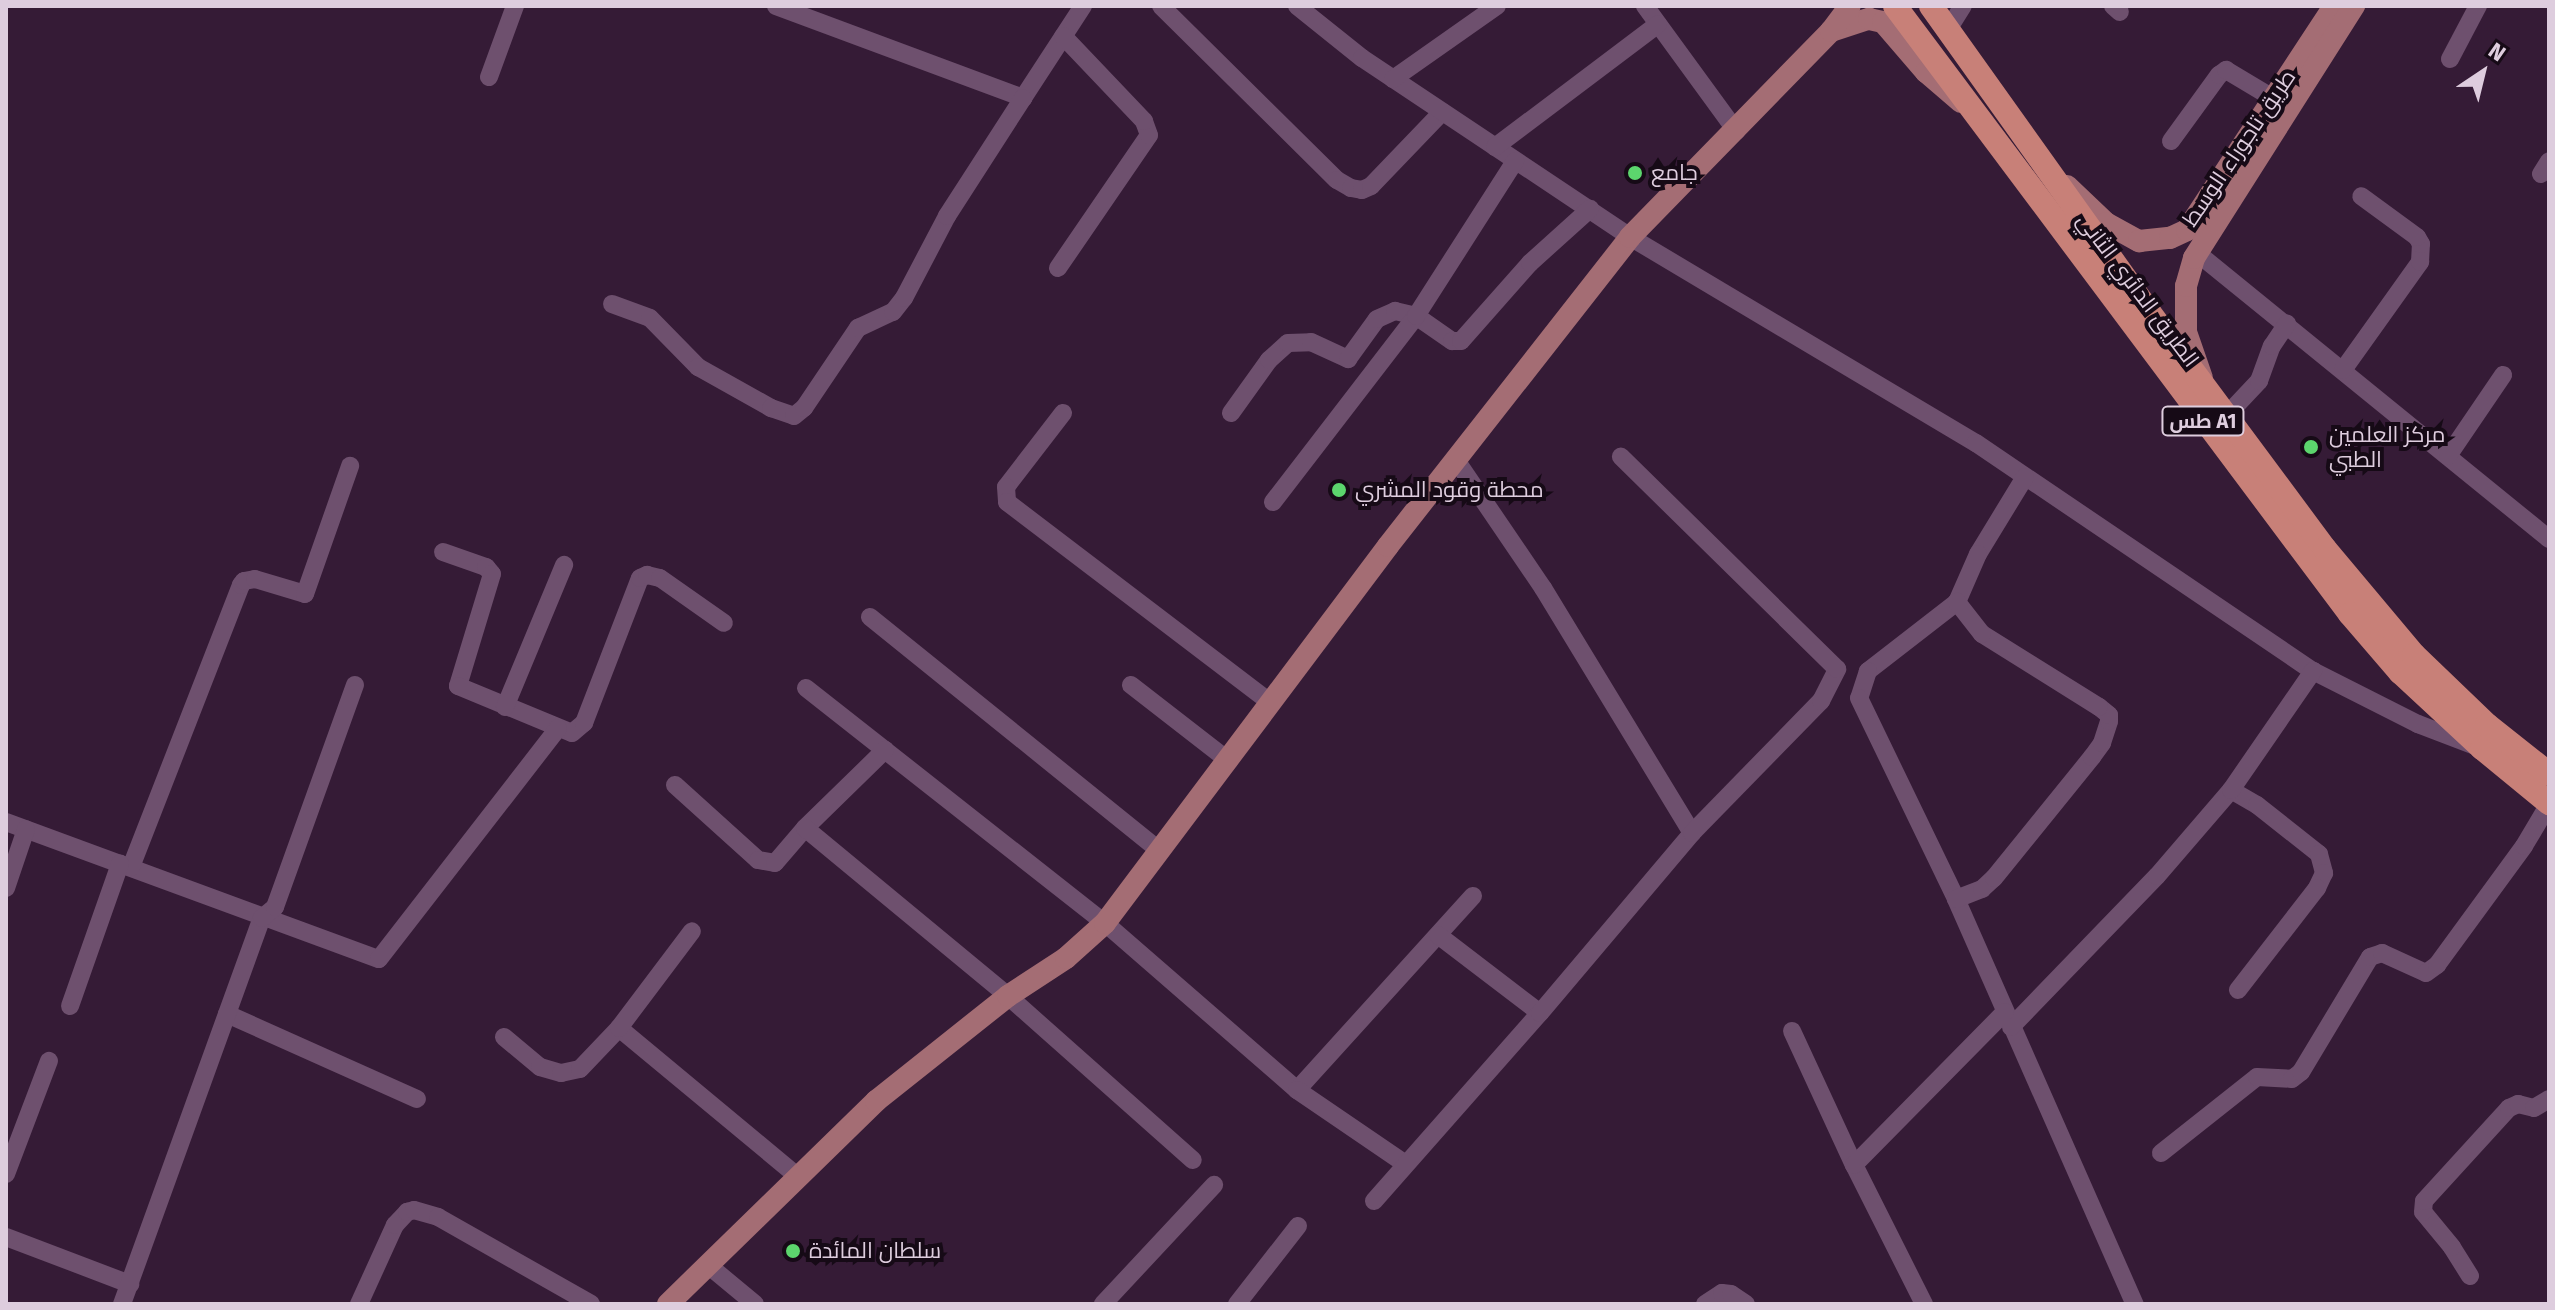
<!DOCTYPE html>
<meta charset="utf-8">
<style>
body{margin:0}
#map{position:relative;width:2555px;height:1310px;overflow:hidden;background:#351b36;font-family:"Fira Sans",Cairo,sans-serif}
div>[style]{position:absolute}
.minor>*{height:18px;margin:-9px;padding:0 9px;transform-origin:9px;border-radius:9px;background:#6e506e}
.major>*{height:22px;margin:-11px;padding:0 11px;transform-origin:11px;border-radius:11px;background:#a46d74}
.highway>*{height:24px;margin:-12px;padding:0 12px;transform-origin:12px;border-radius:12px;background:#c88078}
.dots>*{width:22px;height:22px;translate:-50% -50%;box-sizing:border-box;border:4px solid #160a16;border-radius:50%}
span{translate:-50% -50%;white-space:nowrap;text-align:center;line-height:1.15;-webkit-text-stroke:8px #160a16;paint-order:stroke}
.shield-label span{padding:2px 6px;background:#160a16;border:2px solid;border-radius:6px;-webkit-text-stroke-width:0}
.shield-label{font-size:20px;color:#decdde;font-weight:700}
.street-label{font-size:22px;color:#decdde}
.poi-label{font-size:22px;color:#decdde}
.left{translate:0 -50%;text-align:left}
.frame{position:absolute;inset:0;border:8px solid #decdde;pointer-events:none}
.north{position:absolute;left:2443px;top:32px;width:80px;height:80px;-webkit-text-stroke:6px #160a16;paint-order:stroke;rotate:35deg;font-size:22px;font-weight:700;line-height:32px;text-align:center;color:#decdde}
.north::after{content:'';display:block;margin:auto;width:28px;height:36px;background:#decdde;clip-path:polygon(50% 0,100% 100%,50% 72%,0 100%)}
</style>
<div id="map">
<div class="minor">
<i style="left:776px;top:6px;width:264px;rotate:20.4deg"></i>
<i style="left:1023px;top:98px;width:110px;rotate:-56.9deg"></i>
<i style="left:1161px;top:6px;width:247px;rotate:44.7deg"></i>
<i style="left:1337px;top:180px;width:16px;rotate:30deg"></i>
<i style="left:1351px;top:188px;width:11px;rotate:10deg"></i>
<i style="left:1362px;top:190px;width:10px;rotate:-24deg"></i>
<i style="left:1371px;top:186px;width:103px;rotate:-46.2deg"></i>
<i style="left:1297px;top:6px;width:83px;rotate:38.7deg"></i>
<i style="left:1362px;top:58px;width:322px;rotate:33.7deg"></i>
<i style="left:1630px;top:237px;width:403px;rotate:30.8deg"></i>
<i style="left:1976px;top:443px;width:407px;rotate:34.1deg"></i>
<i style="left:2313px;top:671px;width:118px;rotate:26.8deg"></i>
<i style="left:2418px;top:724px;width:61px;rotate:21.1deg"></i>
<i style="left:1645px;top:6px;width:155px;rotate:53.9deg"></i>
<i style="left:2113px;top:6px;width:9px;rotate:41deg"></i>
<i style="left:1949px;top:28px;width:26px;rotate:-58deg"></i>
<i style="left:2450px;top:59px;width:60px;rotate:-62.2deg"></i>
<i style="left:489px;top:77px;width:76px;rotate:-69.9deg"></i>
<i style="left:1393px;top:79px;width:127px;rotate:-35.1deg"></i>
<i style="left:2171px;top:141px;width:82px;rotate:-54deg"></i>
<i style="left:2219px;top:75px;width:9px;rotate:-36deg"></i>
<i style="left:2226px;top:70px;width:55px;rotate:30.8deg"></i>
<i style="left:1495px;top:147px;width:204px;rotate:-37deg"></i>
<i style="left:2541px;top:174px;width:15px;rotate:-58deg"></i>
<i style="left:2196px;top:252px;width:455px;rotate:39.1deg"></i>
<i style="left:1058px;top:268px;width:161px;rotate:-55.6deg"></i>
<i style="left:1149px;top:135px;width:15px;rotate:-110deg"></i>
<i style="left:1144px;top:121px;width:117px;rotate:-133.6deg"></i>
<i style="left:612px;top:304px;width:40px;rotate:20.2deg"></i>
<i style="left:650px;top:318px;width:69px;rotate:45.6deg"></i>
<i style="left:698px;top:367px;width:84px;rotate:29.3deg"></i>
<i style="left:771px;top:408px;width:24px;rotate:19deg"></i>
<i style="left:794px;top:416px;width:13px;rotate:-39deg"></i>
<i style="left:804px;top:408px;width:97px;rotate:-56deg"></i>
<i style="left:858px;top:328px;width:38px;rotate:-25deg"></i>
<i style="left:893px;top:312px;width:18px;rotate:-52deg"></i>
<i style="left:904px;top:298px;width:93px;rotate:-62.3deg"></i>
<i style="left:947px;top:216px;width:140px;rotate:-57.2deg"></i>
<i style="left:2343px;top:370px;width:133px;rotate:-54.5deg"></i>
<i style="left:2420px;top:262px;width:18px;rotate:-87deg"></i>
<i style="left:2421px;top:244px;width:8px;rotate:-120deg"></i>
<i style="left:2417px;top:237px;width:69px;rotate:-143.8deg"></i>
<i style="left:1063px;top:413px;width:93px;rotate:127.6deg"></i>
<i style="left:1006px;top:487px;width:15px;rotate:86deg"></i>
<i style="left:1007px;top:502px;width:332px;rotate:37.3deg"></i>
<i style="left:1231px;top:413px;width:65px;rotate:-54.4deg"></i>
<i style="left:1269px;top:360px;width:25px;rotate:-42deg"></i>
<i style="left:1288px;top:343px;width:23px;rotate:-2deg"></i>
<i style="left:1311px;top:342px;width:41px;rotate:24.7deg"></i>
<i style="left:1348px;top:359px;width:49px;rotate:-54.1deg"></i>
<i style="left:1377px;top:319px;width:20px;rotate:-24deg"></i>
<i style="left:1395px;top:311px;width:22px;rotate:13deg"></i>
<i style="left:1416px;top:316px;width:44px;rotate:34.8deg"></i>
<i style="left:1452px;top:341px;width:9px"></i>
<i style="left:1461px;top:341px;width:104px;rotate:-48.5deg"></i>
<i style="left:1530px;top:263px;width:81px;rotate:-42deg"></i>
<i style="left:2227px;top:415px;width:47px;rotate:-46.7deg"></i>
<i style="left:2259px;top:381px;width:37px;rotate:-70deg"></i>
<i style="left:2272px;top:346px;width:27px;rotate:-56deg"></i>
<i style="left:2448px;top:456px;width:98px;rotate:-55.8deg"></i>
<i style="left:1456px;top:460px;width:155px;rotate:55.8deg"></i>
<i style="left:1543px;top:588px;width:287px;rotate:58.7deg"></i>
<i style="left:2025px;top:477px;width:90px;rotate:121.4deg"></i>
<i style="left:1978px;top:554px;width:52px;rotate:113.6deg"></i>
<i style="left:1957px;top:602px;width:113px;rotate:142.2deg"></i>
<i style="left:1868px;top:671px;width:28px;rotate:108deg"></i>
<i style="left:1859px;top:698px;width:223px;rotate:64.2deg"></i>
<i style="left:1956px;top:899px;width:443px;rotate:66.2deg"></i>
<i style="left:1273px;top:502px;width:235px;rotate:-52.4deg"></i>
<i style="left:1416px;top:316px;width:184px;rotate:-57.4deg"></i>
<i style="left:443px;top:552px;width:46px;rotate:19.2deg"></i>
<i style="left:486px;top:567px;width:9px;rotate:49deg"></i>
<i style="left:492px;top:574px;width:117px;rotate:106.9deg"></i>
<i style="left:458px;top:686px;width:123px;rotate:22.4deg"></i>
<i style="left:572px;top:733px;width:16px;rotate:-40deg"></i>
<i style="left:584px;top:723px;width:155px;rotate:-68.9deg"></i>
<i style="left:640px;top:578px;width:8px;rotate:-23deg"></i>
<i style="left:647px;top:575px;width:13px;rotate:13deg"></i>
<i style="left:660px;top:578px;width:78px;rotate:35.1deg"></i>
<i style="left:870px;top:617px;width:371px;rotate:38.9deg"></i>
<i style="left:1131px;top:685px;width:124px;rotate:37.8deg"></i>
<i style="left:806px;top:688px;width:380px;rotate:38.2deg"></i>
<i style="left:1105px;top:923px;width:254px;rotate:41deg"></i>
<i style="left:1297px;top:1090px;width:262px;rotate:-47.8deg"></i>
<i style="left:505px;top:707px;width:154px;rotate:-67.4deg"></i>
<i style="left:675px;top:785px;width:112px;rotate:42.1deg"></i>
<i style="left:758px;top:860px;width:17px;rotate:10deg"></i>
<i style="left:775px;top:863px;width:46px;rotate:-49.4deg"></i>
<i style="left:805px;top:828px;width:112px;rotate:-44.3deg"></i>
<i style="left:2231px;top:790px;width:30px;rotate:30deg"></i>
<i style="left:2257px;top:805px;width:79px;rotate:38.3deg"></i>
<i style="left:2319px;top:854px;width:20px;rotate:75deg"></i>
<i style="left:2324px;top:873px;width:17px;rotate:115deg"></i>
<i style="left:2317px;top:888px;width:129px;rotate:127.8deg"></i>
<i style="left:6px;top:822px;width:397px;rotate:20.2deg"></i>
<i style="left:379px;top:959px;width:292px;rotate:-52.2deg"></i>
<i style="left:805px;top:828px;width:264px;rotate:39.6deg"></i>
<i style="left:1008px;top:996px;width:247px;rotate:41.6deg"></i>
<i style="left:131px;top:867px;width:303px;rotate:-68.7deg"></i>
<i style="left:241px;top:585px;width:5px;rotate:-53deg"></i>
<i style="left:244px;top:581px;width:11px;rotate:-10deg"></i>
<i style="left:255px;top:579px;width:52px;rotate:16.7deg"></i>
<i style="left:305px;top:594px;width:136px;rotate:-70.6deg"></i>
<i style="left:6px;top:888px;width:62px;rotate:-71.3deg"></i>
<i style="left:1956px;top:899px;width:28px;rotate:-21deg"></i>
<i style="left:1982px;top:889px;width:16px;rotate:-43deg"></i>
<i style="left:1994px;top:878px;width:156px;rotate:-51deg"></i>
<i style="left:2092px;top:757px;width:17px;rotate:-54deg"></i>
<i style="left:2102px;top:743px;width:23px;rotate:-72deg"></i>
<i style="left:2109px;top:721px;width:6px;rotate:-90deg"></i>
<i style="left:2109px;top:715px;width:13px;rotate:-141deg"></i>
<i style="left:2099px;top:707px;width:138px;rotate:-148deg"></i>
<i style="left:1982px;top:634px;width:41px;rotate:-128deg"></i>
<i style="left:1438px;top:935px;width:128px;rotate:37.4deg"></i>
<i style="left:70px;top:1006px;width:151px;rotate:-70.6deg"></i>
<i style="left:227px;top:1014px;width:208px;rotate:24.1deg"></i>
<i style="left:2011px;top:1027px;width:210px;rotate:-46deg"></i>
<i style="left:2157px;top:876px;width:113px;rotate:-49.3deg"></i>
<i style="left:2231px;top:790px;width:145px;rotate:-55.4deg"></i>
<i style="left:619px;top:1028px;width:231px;rotate:39.7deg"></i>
<i style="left:1792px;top:1031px;width:148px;rotate:65.2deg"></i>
<i style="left:504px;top:1037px;width:47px;rotate:39.8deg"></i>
<i style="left:540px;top:1067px;width:22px;rotate:16deg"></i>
<i style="left:561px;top:1073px;width:19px;rotate:-12deg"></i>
<i style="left:580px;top:1069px;width:57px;rotate:-46.4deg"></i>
<i style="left:619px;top:1028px;width:121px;rotate:-53deg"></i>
<i style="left:1297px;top:1090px;width:130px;rotate:34.3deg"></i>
<i style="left:2161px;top:1153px;width:122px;rotate:-38.4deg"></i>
<i style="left:2257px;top:1077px;width:35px;rotate:3deg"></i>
<i style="left:2292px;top:1079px;width:11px;rotate:-38deg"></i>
<i style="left:2301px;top:1072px;width:134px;rotate:-59deg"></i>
<i style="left:2370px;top:957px;width:13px;rotate:-18deg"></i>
<i style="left:2382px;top:953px;width:48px;rotate:24.4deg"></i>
<i style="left:2426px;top:973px;width:14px;rotate:-36deg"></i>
<i style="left:2437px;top:965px;width:147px;rotate:-53.8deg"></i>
<i style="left:2524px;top:846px;width:49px;rotate:-59.2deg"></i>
<i style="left:6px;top:1174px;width:121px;rotate:-69.2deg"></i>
<i style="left:1374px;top:1201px;width:251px;rotate:-48.6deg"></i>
<i style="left:1540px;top:1013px;width:236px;rotate:-49.8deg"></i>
<i style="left:1692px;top:833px;width:185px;rotate:-45.7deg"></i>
<i style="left:1821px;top:701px;width:36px;rotate:-63deg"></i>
<i style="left:1837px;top:669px;width:303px;rotate:-135.5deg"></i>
<i style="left:6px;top:1237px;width:133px;rotate:20.8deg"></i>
<i style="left:708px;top:1265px;width:61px;rotate:39.7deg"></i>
<i style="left:2470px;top:1276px;width:34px;rotate:-122deg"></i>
<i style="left:2452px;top:1247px;width:45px;rotate:-129.6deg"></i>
<i style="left:2423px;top:1212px;width:11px;rotate:-85deg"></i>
<i style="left:2424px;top:1201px;width:126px;rotate:-47.6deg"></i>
<i style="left:2509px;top:1108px;width:10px;rotate:-24deg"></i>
<i style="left:2518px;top:1104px;width:16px;rotate:14deg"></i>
<i style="left:2534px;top:1108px;width:17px;rotate:-31deg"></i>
<i style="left:122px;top:1304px;width:411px;rotate:-70.1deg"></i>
<i style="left:262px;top:918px;width:17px;rotate:-40deg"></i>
<i style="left:275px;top:907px;width:236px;rotate:-70.2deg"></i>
<i style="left:359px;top:1304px;width:87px;rotate:-65.5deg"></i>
<i style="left:395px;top:1225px;width:18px;rotate:-47deg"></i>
<i style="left:407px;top:1212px;width:7px;rotate:-16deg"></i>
<i style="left:414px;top:1210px;width:25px;rotate:16deg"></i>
<i style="left:438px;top:1217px;width:176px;rotate:29.6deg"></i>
<i style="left:1103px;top:1304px;width:163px;rotate:-47deg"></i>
<i style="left:1237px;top:1304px;width:99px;rotate:-52deg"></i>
<i style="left:1705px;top:1304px;width:20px;rotate:-33deg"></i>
<i style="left:1722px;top:1293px;width:9px;rotate:6deg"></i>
<i style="left:1731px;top:1294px;width:18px;rotate:34deg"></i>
<i style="left:1924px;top:1304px;width:156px;rotate:-116.7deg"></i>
<i style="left:1854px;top:1165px;width:215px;rotate:-45.4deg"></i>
</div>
<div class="major">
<i style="left:1831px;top:31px;width:40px;rotate:-18deg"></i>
<i style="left:1869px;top:19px;width:14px;rotate:12deg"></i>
<i style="left:1883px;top:22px;width:66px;rotate:49.3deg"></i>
<i style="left:1926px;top:72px;width:46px;rotate:40.6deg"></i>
<i style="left:2067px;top:186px;width:54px;rotate:43.5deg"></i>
<i style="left:2106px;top:223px;width:38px;rotate:29deg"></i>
<i style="left:2139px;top:241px;width:31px;rotate:-6deg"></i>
<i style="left:2170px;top:238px;width:19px;rotate:-25deg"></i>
<i style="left:2187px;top:230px;width:268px;rotate:-56.7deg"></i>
<i style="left:2202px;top:378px;width:49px;rotate:-109.2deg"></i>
<i style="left:2186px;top:332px;width:46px;rotate:-90deg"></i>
<i style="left:2186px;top:286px;width:29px;rotate:-74deg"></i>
<i style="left:2194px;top:258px;width:299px;rotate:-57.6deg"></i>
<i style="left:668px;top:1304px;width:291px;rotate:-44.3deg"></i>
<i style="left:876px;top:1101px;width:169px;rotate:-38.5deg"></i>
<i style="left:1008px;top:996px;width:69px;rotate:-33.2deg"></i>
<i style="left:1066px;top:958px;width:52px;rotate:-41.9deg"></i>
<i style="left:1105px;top:923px;width:471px;rotate:-53.1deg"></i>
<i style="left:1388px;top:546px;width:392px;rotate:-51.9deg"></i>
<i style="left:1630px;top:237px;width:288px;rotate:-45.7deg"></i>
<i style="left:1831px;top:31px;width:31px;rotate:-53deg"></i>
</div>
<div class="highway">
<i style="left:1895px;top:6px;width:759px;rotate:53.19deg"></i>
<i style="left:2350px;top:614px;width:77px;rotate:49.2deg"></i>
<i style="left:2400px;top:672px;width:112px;rotate:42.8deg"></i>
<i style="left:2482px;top:748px;width:87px;rotate:39.4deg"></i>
<i style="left:1931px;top:6px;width:376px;rotate:54.5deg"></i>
<i style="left:2149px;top:312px;width:295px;rotate:53.4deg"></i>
<i style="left:2325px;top:549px;width:138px;rotate:50deg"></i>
<i style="left:2414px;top:655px;width:101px;rotate:43.8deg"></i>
<i style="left:2487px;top:725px;width:79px;rotate:38.3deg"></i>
</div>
<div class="dots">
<i style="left:1635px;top:173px;background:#5cd56d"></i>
<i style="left:2311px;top:447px;background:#5cd56d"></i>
<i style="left:1339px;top:490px;background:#5cd56d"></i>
<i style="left:793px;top:1251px;background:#5cd56d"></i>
</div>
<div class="shield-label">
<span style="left:2203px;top:421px">طس A1</span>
</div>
<div class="street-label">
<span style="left:2239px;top:148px;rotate:-56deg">طريق تاجوراء الوسط</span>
<span style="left:2138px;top:290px;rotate:53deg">الطريق الدائري الثاني</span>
</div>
<div class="poi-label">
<span class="left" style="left:1651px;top:173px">جامع</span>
<span class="left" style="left:2329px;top:447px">مركز العلمين<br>الطبي</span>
<span class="left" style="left:1355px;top:490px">محطة وقود المشري</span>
<span class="left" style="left:809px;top:1251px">سلطان المائدة</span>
</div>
<div class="frame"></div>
<div class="north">N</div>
</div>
